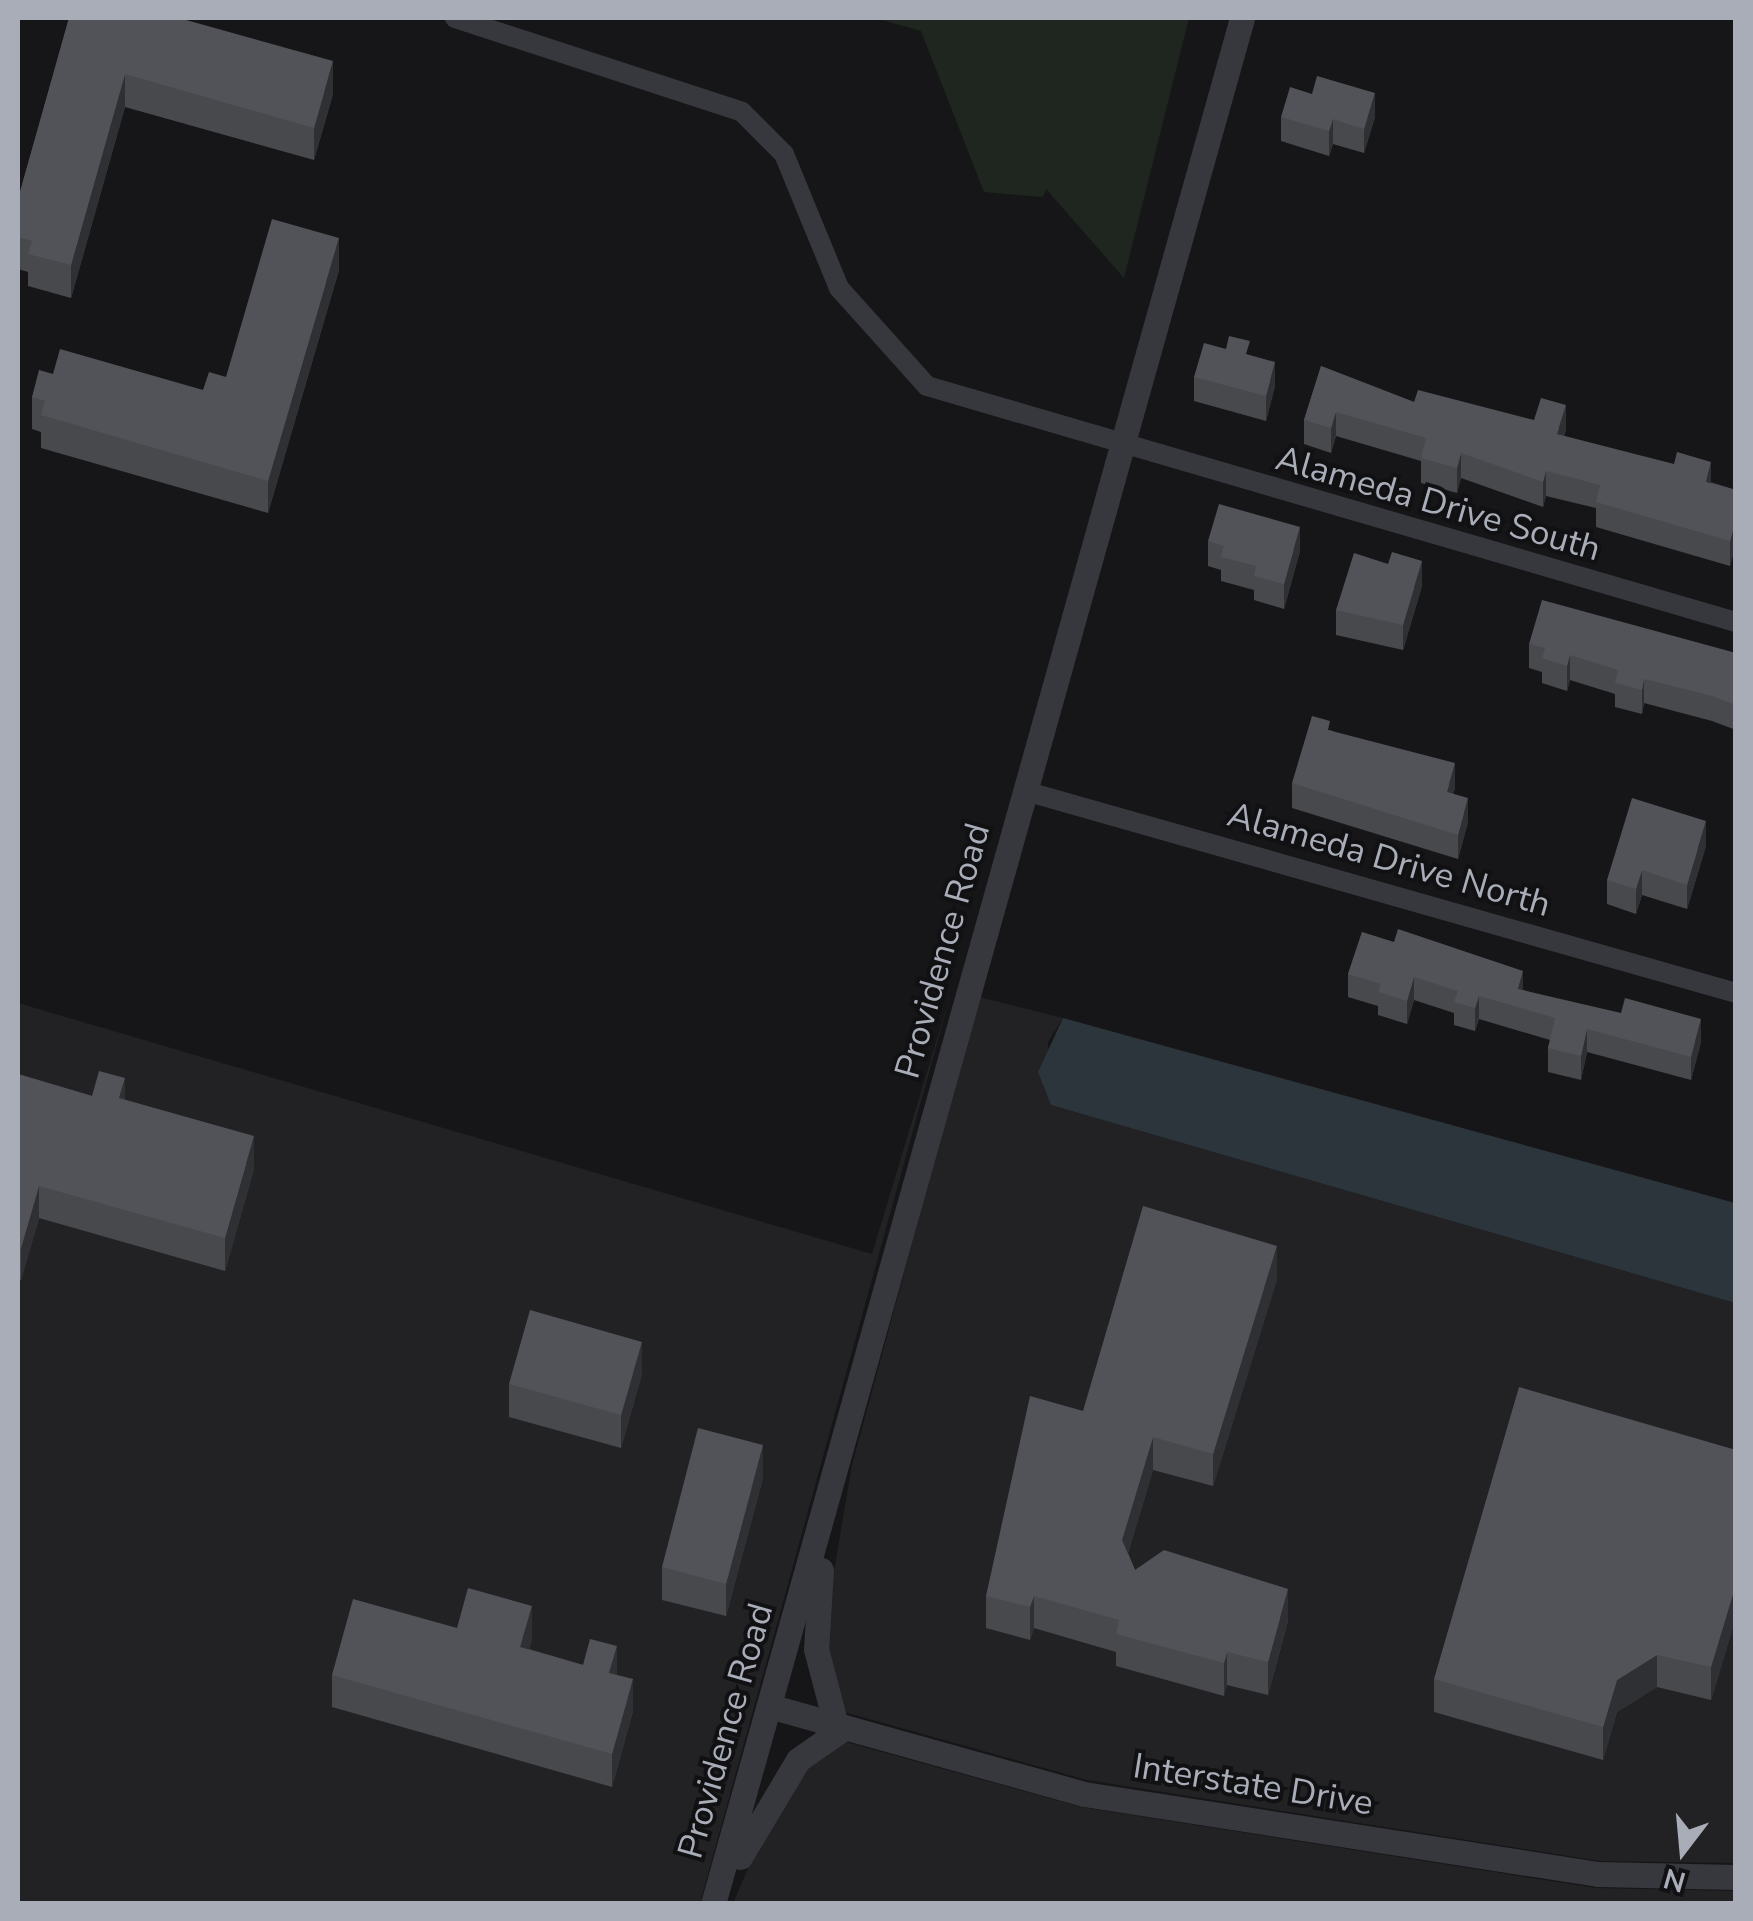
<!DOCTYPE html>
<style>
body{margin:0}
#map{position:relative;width:1753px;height:1921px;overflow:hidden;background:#161618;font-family:"Nunito Sans",sans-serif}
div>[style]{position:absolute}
.built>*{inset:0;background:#222225}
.green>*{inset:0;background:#1e261f}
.water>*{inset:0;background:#2c353c}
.minor>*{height:20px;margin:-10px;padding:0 10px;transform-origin:10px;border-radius:10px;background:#37383d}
.tertiary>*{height:25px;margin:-12.5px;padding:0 12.5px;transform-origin:12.5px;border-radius:12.5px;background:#37383d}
.wall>*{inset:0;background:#47494d}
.shaded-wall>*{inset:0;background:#2f3033}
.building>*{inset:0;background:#525359}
span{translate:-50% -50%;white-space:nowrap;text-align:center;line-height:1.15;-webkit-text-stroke:8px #111113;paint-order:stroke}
.street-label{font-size:35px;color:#a8adb8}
.frame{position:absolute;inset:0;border:20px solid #a8adb8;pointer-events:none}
.north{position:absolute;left:1633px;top:1801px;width:100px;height:100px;-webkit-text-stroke:8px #111113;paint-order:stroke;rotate:196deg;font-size:28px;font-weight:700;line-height:40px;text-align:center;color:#a8adb8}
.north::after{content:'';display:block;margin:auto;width:35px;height:45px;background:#a8adb8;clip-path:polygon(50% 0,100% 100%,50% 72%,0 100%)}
</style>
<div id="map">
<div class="built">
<i style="clip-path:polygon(952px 989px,700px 1903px,18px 1903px,18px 1003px,872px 1254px)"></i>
<i style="clip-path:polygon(979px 997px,1063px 1018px,1048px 1042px,1051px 1105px,1735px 1303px,1735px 1863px,1600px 1861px,1087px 1780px,844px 1712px,828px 1647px,830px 1595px,852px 1465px)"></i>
<i style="clip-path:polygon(846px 1742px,1081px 1807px,1596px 1888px,1736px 1891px,1735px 1904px,733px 1904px,761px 1837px,807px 1770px)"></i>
</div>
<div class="green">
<i style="clip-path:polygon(875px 18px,1189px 18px,1124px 278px,1046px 189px,1043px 197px,984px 192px,921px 31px)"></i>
</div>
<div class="water">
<i style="clip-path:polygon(1063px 1018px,1735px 1203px,1735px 1303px,1051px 1105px,1038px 1072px)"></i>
</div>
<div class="minor">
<i style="left:455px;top:18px;width:302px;rotate:18.1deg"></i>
<i style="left:742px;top:112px;width:59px;rotate:45deg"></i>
<i style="left:784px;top:154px;width:145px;rotate:67.7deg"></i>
<i style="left:839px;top:288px;width:132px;rotate:48.1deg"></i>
<i style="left:927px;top:386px;width:843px;rotate:16.26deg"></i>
<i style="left:1025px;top:791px;width:739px;rotate:15.86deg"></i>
</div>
<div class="tertiary">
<i style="left:821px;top:1570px;width:79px;rotate:93.6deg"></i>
<i style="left:816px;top:1649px;width:79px;rotate:75.3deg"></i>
<i style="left:769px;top:1706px;width:327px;rotate:15.6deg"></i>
<i style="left:1084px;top:1794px;width:520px;rotate:8.85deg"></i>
<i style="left:1598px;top:1874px;width:138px;rotate:1.2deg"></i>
<i style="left:740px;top:1857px;width:113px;rotate:-59.1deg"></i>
<i style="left:798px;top:1760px;width:57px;rotate:-35.1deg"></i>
<i style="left:713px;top:1904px;width:1959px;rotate:-74.33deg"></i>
</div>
<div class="wall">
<i style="clip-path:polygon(69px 18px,333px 94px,314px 160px,125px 107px,71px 298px,28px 286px,28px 272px,18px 269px,18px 199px)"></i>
<i style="clip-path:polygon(1281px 117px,1375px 117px,1364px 153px,1333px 144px,1329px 156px,1281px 141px)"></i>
<i style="clip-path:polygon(339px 270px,268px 513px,41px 448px,41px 432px,32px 429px,32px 397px,53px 374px,203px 390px,226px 377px)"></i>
<i style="clip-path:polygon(1250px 355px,1275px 386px,1266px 421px,1194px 401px,1194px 377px)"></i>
<i style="clip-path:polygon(1321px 366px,1414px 402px,1566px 430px,1564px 436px,1736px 490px,1730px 566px,1596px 527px,1596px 508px,1546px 496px,1543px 507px,1461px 478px,1457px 493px,1421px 483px,1421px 461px,1336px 436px,1331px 453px,1304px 444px,1304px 420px)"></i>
<i style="clip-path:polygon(1208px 541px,1300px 551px,1284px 609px,1254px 600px,1254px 590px,1221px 581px,1221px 570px,1208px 566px)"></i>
<i style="clip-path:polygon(1422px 586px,1403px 650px,1336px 635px,1336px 610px)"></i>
<i style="clip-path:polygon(1529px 644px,1736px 653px,1736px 730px,1712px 721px,1644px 703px,1642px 714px,1615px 707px,1615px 694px,1570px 680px,1567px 691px,1542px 683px,1542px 672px,1529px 668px)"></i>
<i style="clip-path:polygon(1330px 730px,1455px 788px,1453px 793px,1468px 822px,1458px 859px,1292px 808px,1292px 783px)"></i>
<i style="clip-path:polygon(1706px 846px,1687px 909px,1642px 895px,1636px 914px,1607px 904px,1607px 880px)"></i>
<i style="clip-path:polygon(1362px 932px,1523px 990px,1701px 1042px,1691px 1080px,1587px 1052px,1581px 1080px,1548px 1072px,1548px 1048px,1550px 1040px,1479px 1019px,1475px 1031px,1454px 1025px,1454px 1013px,1414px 1000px,1407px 1024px,1378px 1015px,1378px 1006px,1348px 997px,1348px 974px)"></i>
<i style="clip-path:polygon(18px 1074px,92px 1096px,125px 1100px,254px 1169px,225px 1271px,39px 1218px,21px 1280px,18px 1279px)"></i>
<i style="clip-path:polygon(1277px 1279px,1213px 1486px,1153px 1470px,1128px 1553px,1135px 1570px,1288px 1621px,1268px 1695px,1227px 1685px,1224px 1696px,1116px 1666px,1116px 1652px,1034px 1628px,1030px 1640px,986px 1628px,986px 1596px,1083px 1411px)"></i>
<i style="clip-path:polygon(642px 1374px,621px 1448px,509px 1417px,509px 1384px)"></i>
<i style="clip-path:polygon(1736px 1450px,1736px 1617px,1711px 1700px,1657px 1687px,1617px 1712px,1603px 1760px,1434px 1712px,1434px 1679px)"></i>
<i style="clip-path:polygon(763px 1478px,726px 1616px,662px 1600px,662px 1567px)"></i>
<i style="clip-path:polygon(457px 1628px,532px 1639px,529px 1649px,617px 1675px,633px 1711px,612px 1787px,332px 1707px,332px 1675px)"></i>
</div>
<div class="shaded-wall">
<i style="clip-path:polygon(333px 61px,333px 94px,314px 160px,314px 128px)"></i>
<i style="clip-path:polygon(125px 74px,125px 107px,71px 298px,71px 265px)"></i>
<i style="clip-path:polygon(1375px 93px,1375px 117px,1364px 153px,1364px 129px)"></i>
<i style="clip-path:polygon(1333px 119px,1333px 144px,1329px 156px,1329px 131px)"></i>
<i style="clip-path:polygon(339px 238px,339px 270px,268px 513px,268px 481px)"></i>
<i style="clip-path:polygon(1275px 362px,1275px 386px,1266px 421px,1266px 396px)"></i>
<i style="clip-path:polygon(1566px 405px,1566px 430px,1557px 458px,1557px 434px)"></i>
<i style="clip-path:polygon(1336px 412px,1336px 436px,1331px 453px,1331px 428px)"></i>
<i style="clip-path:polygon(1461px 453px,1461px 478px,1457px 493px,1457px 468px)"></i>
<i style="clip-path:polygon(1711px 462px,1711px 486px,1706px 482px)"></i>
<i style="clip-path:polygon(1546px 471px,1546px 496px,1543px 507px,1543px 482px)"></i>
<i style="clip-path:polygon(1736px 520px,1736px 545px,1730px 566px,1730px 541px)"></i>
<i style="clip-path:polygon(1300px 527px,1300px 551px,1284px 609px,1284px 584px)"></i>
<i style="clip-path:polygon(1422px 561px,1422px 586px,1403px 650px,1403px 625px)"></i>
<i style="clip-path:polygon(1570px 655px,1570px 680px,1567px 691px,1567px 666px)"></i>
<i style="clip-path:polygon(1644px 679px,1644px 703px,1642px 714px,1642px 690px)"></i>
<i style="clip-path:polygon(1455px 763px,1455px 788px,1447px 816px,1447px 792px)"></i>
<i style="clip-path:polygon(1468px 798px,1468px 822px,1458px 859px,1458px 835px)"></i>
<i style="clip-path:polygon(1706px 821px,1706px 846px,1687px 909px,1687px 885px)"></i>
<i style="clip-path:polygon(1642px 870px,1642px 895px,1636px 914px,1636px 889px)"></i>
<i style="clip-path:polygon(1523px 971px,1523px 995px,1518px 989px)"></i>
<i style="clip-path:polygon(1414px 977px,1414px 1000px,1407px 1024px,1407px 1001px)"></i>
<i style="clip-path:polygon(1479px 996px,1479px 1019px,1475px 1031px,1475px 1008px)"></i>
<i style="clip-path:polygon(1701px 1019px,1701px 1042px,1691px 1080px,1691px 1057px)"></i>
<i style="clip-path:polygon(1587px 1029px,1587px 1052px,1581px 1080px,1581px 1056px)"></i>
<i style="clip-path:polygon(125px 1078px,125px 1111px,119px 1098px)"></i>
<i style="clip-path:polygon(254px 1136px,254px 1169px,225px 1271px,225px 1238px)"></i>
<i style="clip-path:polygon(39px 1186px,39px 1218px,21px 1280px,21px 1248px)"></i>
<i style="clip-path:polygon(1277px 1246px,1277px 1279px,1213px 1486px,1213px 1454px)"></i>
<i style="clip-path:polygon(642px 1342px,642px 1374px,621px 1448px,621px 1415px)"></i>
<i style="clip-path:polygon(1153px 1437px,1153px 1470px,1122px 1572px,1122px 1540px)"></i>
<i style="clip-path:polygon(763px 1445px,763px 1478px,726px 1616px,726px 1584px)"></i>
<i style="clip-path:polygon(1736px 1584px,1736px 1617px,1711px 1700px,1711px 1667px)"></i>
<i style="clip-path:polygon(1288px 1589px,1288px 1621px,1268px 1695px,1268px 1662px)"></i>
<i style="clip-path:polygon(1034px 1596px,1034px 1628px,1030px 1640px,1030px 1607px)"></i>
<i style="clip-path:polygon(532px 1606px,532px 1639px,520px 1679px,520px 1647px)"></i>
<i style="clip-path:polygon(617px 1646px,617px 1679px,609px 1673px)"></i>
<i style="clip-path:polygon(1227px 1652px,1227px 1685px,1224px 1696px,1224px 1663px)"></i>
<i style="clip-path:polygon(1657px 1655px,1657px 1687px,1617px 1712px,1603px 1760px,1603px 1727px,1617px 1680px)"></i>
<i style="clip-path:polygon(633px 1679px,633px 1711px,612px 1787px,612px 1754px)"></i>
</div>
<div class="building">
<i style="clip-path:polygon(69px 18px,179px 18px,333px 61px,314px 128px,125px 74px,71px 265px,28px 254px,32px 241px,18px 237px,18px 199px)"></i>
<i style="clip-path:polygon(1317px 76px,1375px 93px,1364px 129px,1333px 119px,1329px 131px,1281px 117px,1290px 87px,1312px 94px)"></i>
<i style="clip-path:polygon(272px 219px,339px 238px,268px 481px,41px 415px,45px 401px,32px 397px,39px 370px,53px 374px,60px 349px,203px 390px,209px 372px,226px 377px)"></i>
<i style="clip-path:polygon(1229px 336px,1250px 341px,1246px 354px,1275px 362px,1266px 396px,1194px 377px,1204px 343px,1226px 349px)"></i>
<i style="clip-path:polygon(1321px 366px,1414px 402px,1418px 390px,1534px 420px,1541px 398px,1566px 405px,1557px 434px,1674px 464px,1677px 452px,1711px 462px,1706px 482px,1736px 490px,1736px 520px,1730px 541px,1596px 502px,1600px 485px,1546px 471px,1543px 482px,1461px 453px,1457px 468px,1421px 458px,1426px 438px,1336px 412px,1331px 428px,1304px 420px)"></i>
<i style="clip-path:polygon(1219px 504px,1300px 527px,1284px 584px,1254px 576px,1256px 566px,1221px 557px,1224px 546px,1208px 541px)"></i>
<i style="clip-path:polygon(1392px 552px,1422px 561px,1403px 625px,1336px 610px,1354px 553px,1388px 564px)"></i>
<i style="clip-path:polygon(1542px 600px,1736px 653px,1736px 705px,1712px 696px,1644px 679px,1642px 690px,1615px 683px,1618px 670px,1570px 655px,1567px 666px,1542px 658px,1545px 648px,1529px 644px)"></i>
<i style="clip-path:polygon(1312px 716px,1330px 721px,1328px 730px,1455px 763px,1447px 792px,1468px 798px,1458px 835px,1292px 783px)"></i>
<i style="clip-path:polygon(1632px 798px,1706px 821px,1687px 885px,1642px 870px,1636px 889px,1607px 880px)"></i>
<i style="clip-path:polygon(1398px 929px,1523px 971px,1518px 989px,1621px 1013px,1625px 998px,1701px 1019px,1691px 1057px,1587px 1029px,1581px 1056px,1548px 1048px,1555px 1018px,1479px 996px,1475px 1008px,1454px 1002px,1458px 991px,1414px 977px,1407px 1001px,1378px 992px,1381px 984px,1348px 974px,1362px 932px,1394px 942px)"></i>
<i style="clip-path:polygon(99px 1071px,125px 1078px,119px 1098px,254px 1136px,225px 1238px,39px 1186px,21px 1248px,18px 1247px,18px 1074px,92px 1096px)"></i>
<i style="clip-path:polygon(1143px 1206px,1277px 1246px,1213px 1454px,1153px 1437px,1122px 1540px,1135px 1570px,1164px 1550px,1288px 1589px,1268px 1662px,1227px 1652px,1224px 1663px,1116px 1634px,1119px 1620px,1034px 1596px,1030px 1607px,986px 1596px,1030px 1396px,1083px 1411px)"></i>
<i style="clip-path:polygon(530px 1310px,642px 1342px,621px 1415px,509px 1384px)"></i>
<i style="clip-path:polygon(1519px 1387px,1736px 1450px,1736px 1584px,1711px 1667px,1657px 1655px,1617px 1680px,1603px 1727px,1434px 1679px)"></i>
<i style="clip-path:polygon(698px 1428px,763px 1445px,726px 1584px,662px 1567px)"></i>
<i style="clip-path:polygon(468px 1588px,532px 1606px,520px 1647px,583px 1665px,590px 1639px,617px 1646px,609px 1673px,633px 1679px,612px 1754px,332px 1675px,353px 1599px,457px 1628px)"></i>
</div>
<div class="street-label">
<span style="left:1438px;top:504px;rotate:16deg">Alameda Drive South</span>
<span style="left:1389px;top:860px;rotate:16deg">Alameda Drive North</span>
<span style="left:943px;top:951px;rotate:-74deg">Providence Road</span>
<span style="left:726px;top:1731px;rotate:-74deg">Providence Road</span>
<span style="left:1253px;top:1785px;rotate:9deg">Interstate Drive</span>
</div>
<div class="frame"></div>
<div class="north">N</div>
</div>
